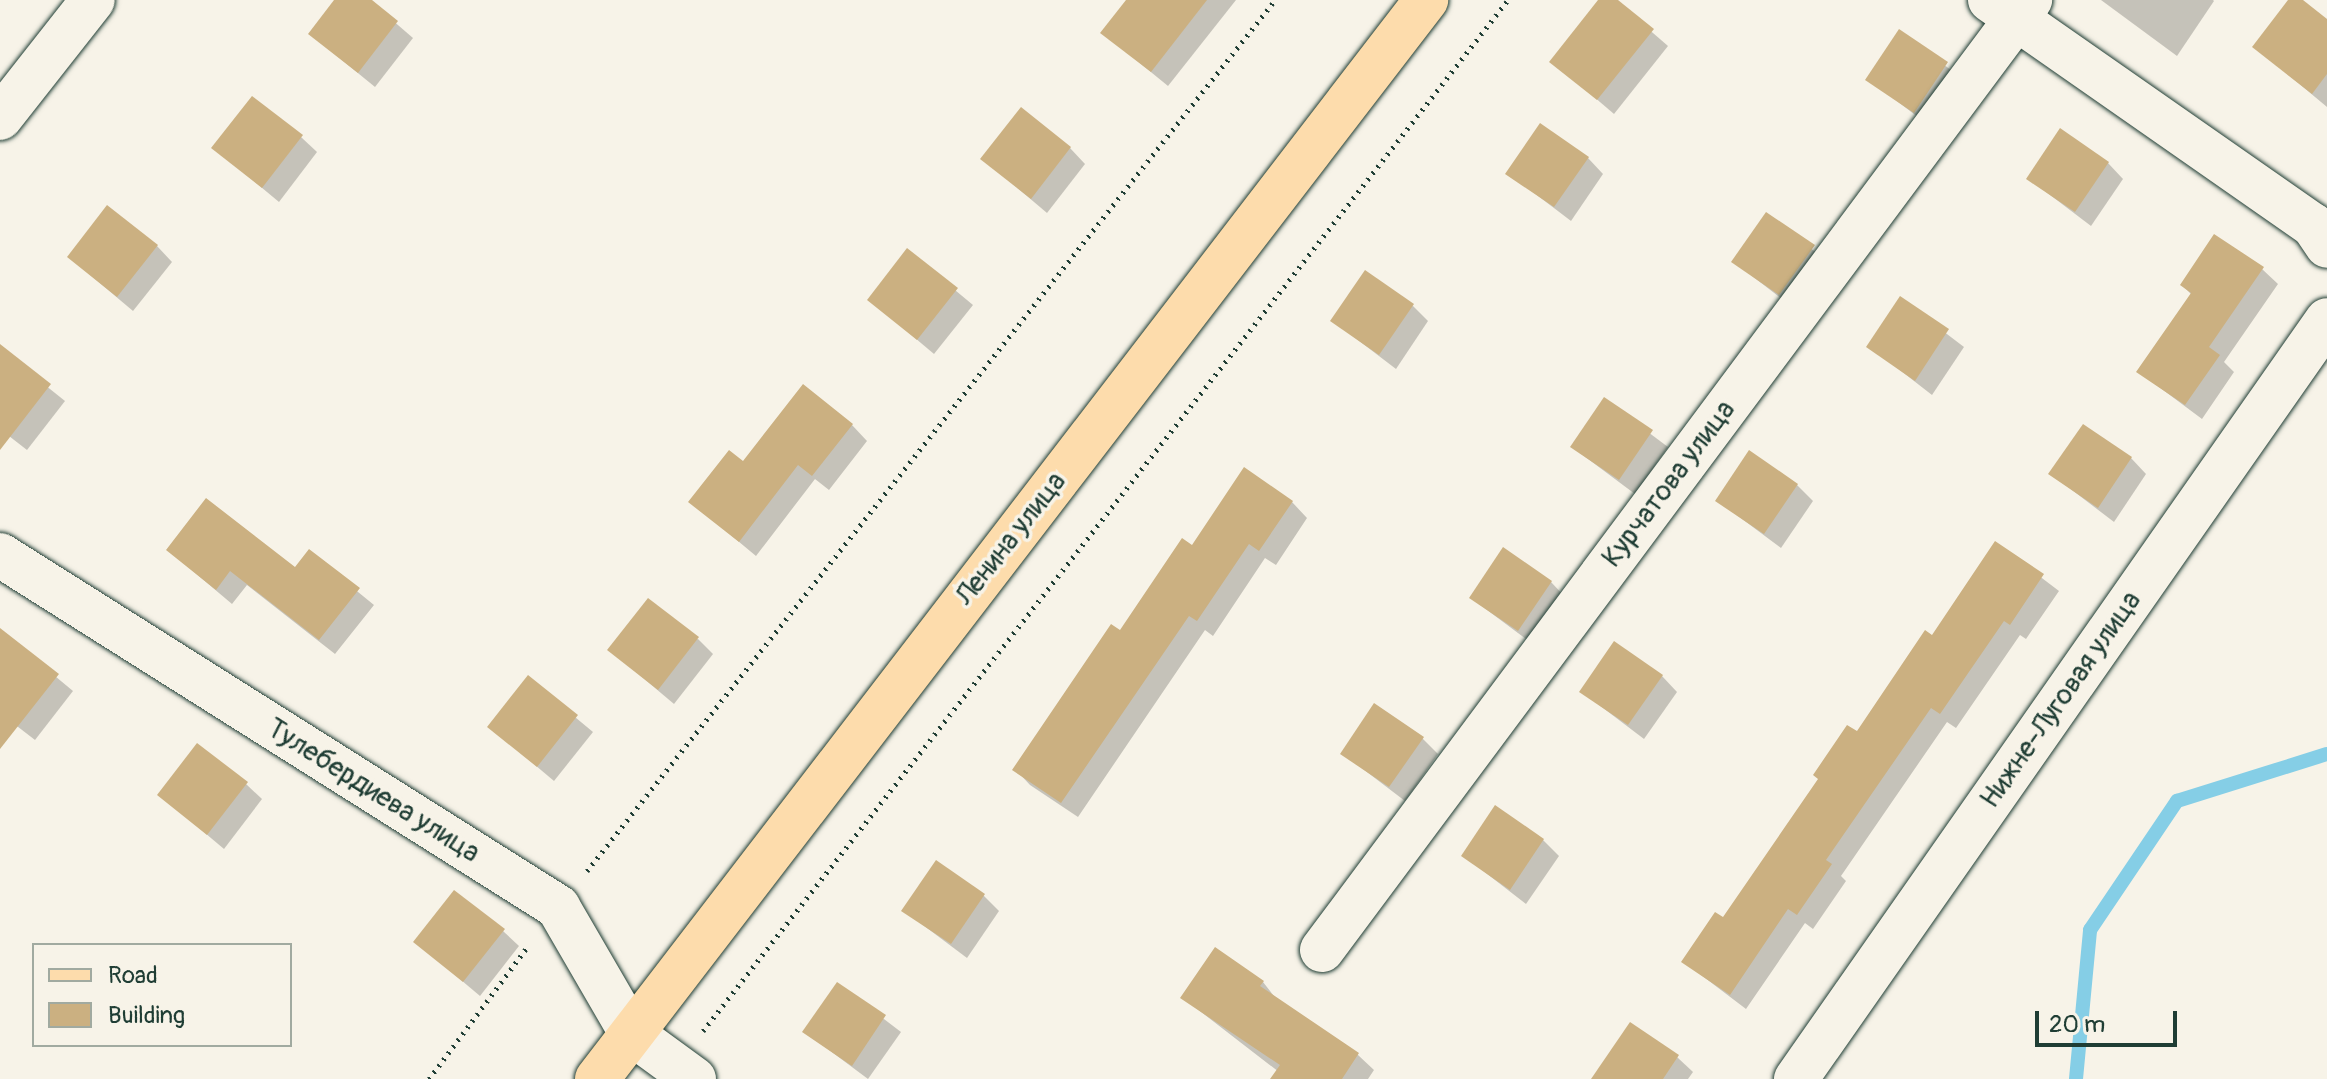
<!DOCTYPE html>
<meta charset="utf-8">
<style>
body{margin:0}
#map{position:relative;width:2327px;height:1079px;overflow:hidden;background:#f7f3e8;font-family:Pangolin,sans-serif}
div>[style]{position:absolute}
.shadow>*{inset:0;background:#0003}
.stream>*{height:14px;margin:-7px;padding:0 7px;transform-origin:7px;border-radius:7px;background:#85cee6}
.building>*{inset:0;background:#cbb081}
.path>*{height:5px;margin-top:-2.5px;transform-origin:0;background:repeating-linear-gradient(90deg,#1f3d34 0 2px,transparent 0 8px)}
.roads{filter:drop-shadow(0 0 2px #1f3d34) drop-shadow(0 0 2px #1f3d34)}
.minor>*{height:44px;margin:-22px;padding:0 22px;transform-origin:22px;border-radius:22px;background:#f7f3e8}
.major>*{height:44px;margin:-22px;padding:0 22px;transform-origin:22px;border-radius:22px;background:#fddcac}
span{translate:-50% -50%;white-space:nowrap;text-align:center;line-height:1.15;-webkit-text-stroke:7px #f7f3e8;paint-order:stroke}
.street-label{font-size:28px;color:#1f3d34}
.legend{position:absolute;left:32px;top:943px;width:260px;height:104px;box-sizing:border-box;background:#f7f3e8;border:2px solid #a1aaa0;margin:0;padding:10px 14px;list-style:none;font-size:24px;color:#1f3d34}
.legend li{display:flex;align-items:center;gap:16px;height:40px}
.legend b{width:40px;border:2px solid #a1aaa0}
.scale{position:absolute;left:2035px;top:1011px;width:142px;height:36px;box-sizing:border-box;border:4px solid #1f3d34;border-top:0;padding-left:10px;font-size:24px;line-height:28px;white-space:nowrap;color:#1f3d34;-webkit-text-stroke:6px #f7f3e8;paint-order:stroke}
</style>
<div id="map">
<div class="shadow">
<i style="clip-path:polygon(336px 0,369px 0,413px 38px,375px 87px,310px 34px)"></i>
<i style="clip-path:polygon(1129px 0,1236px 0,1168px 86px,1103px 33px)"></i>
<i style="clip-path:polygon(1601px 0,1615px 0,1668px 46px,1614px 114px,1552px 61px)"></i>
<i style="clip-path:polygon(2101px 0,2213px 0,2214px 1px,2177px 56px)"></i>
<i style="clip-path:polygon(2290px 0,2300px 0,2327px 21px,2327px 107px,2254px 46px)"></i>
<i style="clip-path:polygon(1900px 32px,1963px 79px,1931px 127px,1868px 79px)"></i>
<i style="clip-path:polygon(301px 137px,317px 152px,279px 202px,214px 148px)"></i>
<i style="clip-path:polygon(1070px 148px,1085px 164px,1047px 213px,983px 159px)"></i>
<i style="clip-path:polygon(1588px 158px,1603px 174px,1571px 221px,1508px 173px)"></i>
<i style="clip-path:polygon(2108px 163px,2123px 179px,2091px 226px,2029px 179px)"></i>
<i style="clip-path:polygon(1766px 215px,1829px 262px,1795px 309px,1734px 262px)"></i>
<i style="clip-path:polygon(157px 246px,172px 262px,133px 311px,69px 257px)"></i>
<i style="clip-path:polygon(908px 251px,973px 305px,934px 354px,870px 300px)"></i>
<i style="clip-path:polygon(2262px 269px,2278px 284px,2224px 362px,2234px 372px,2202px 419px,2139px 372px,2192px 295px,2182px 285px)"></i>
<i style="clip-path:polygon(1901px 299px,1964px 347px,1932px 395px,1869px 346px)"></i>
<i style="clip-path:polygon(1413px 306px,1428px 321px,1396px 369px,1333px 321px)"></i>
<i style="clip-path:polygon(0 349px,65px 401px,27px 450px,0 429px)"></i>
<i style="clip-path:polygon(1604px 399px,1668px 447px,1635px 494px,1572px 447px)"></i>
<i style="clip-path:polygon(852px 425px,867px 441px,829px 490px,815px 479px,756px 556px,691px 502px,744px 464px)"></i>
<i style="clip-path:polygon(2131px 458px,2146px 474px,2114px 522px,2051px 474px)"></i>
<i style="clip-path:polygon(1797px 485px,1813px 501px,1781px 548px,1718px 501px)"></i>
<i style="clip-path:polygon(1292px 502px,1307px 518px,1276px 565px,1265px 558px,1213px 636px,1205px 630px,1078px 817px,1030px 785px,1015px 769px,1120px 633px)"></i>
<i style="clip-path:polygon(1996px 543px,2059px 591px,2026px 639px,2020px 635px,1956px 728px,1947px 722px,1841px 876px,1846px 881px,1813px 929px,1805px 923px,1746px 1009px,1684px 962px,1723px 920px,1933px 638px)"></i>
<i style="clip-path:polygon(168px 550px,295px 570px,309px 552px,374px 605px,335px 654px,247px 585px,232px 604px)"></i>
<i style="clip-path:polygon(1551px 582px,1566px 598px,1534px 645px,1471px 598px)"></i>
<i style="clip-path:polygon(8px 637px,73px 691px,35px 740px,0 713px,0 648px)"></i>
<i style="clip-path:polygon(698px 639px,713px 654px,674px 704px,610px 650px)"></i>
<i style="clip-path:polygon(1662px 676px,1677px 692px,1644px 739px,1582px 692px)"></i>
<i style="clip-path:polygon(528px 678px,593px 732px,554px 781px,490px 727px)"></i>
<i style="clip-path:polygon(1422px 738px,1438px 754px,1405px 801px,1342px 753px)"></i>
<i style="clip-path:polygon(246px 784px,262px 799px,224px 849px,160px 795px)"></i>
<i style="clip-path:polygon(1543px 840px,1559px 856px,1526px 904px,1464px 856px)"></i>
<i style="clip-path:polygon(983px 895px,999px 911px,967px 958px,903px 910px)"></i>
<i style="clip-path:polygon(503px 931px,519px 946px,480px 996px,416px 942px)"></i>
<i style="clip-path:polygon(1263px 982px,1277px 1000px,1358px 1055px,1374px 1070px,1368px 1079px,1288px 1079px,1183px 998px)"></i>
<i style="clip-path:polygon(838px 984px,901px 1032px,868px 1079px,805px 1032px)"></i>
<i style="clip-path:polygon(1677px 1057px,1693px 1072px,1688px 1079px,1593px 1079px)"></i>
</div>
<div class="stream">
<i style="left:2076px;top:1079px;width:150px;rotate:-84.6deg"></i>
<i style="left:2090px;top:930px;width:156px;rotate:-56deg"></i>
<i style="left:2177px;top:801px;width:157px;rotate:-17.4deg"></i>
</div>
<div class="building">
<i style="clip-path:polygon(334px 0,372px 0,398px 21px,358px 73px,308px 34px)"></i>
<i style="clip-path:polygon(1126px 0,1207px 0,1151px 72px,1100px 33px)"></i>
<i style="clip-path:polygon(1598px 0,1618px 0,1654px 29px,1597px 100px,1549px 62px)"></i>
<i style="clip-path:polygon(2288px 0,2303px 0,2327px 19px,2327px 74px,2312px 94px,2252px 47px)"></i>
<i style="clip-path:polygon(1899px 29px,1948px 62px,1914px 113px,1865px 80px)"></i>
<i style="clip-path:polygon(252px 96px,303px 135px,262px 188px,211px 148px)"></i>
<i style="clip-path:polygon(1021px 107px,1071px 147px,1031px 199px,980px 159px)"></i>
<i style="clip-path:polygon(1540px 123px,1589px 157px,1554px 207px,1505px 174px)"></i>
<i style="clip-path:polygon(2060px 128px,2109px 162px,2075px 212px,2026px 179px)"></i>
<i style="clip-path:polygon(107px 205px,158px 245px,117px 297px,67px 257px)"></i>
<i style="clip-path:polygon(1766px 212px,1815px 245px,1779px 295px,1731px 262px)"></i>
<i style="clip-path:polygon(2214px 234px,2264px 267px,2209px 347px,2220px 355px,2185px 405px,2136px 372px,2191px 293px,2180px 285px)"></i>
<i style="clip-path:polygon(907px 248px,958px 288px,917px 340px,867px 300px)"></i>
<i style="clip-path:polygon(1365px 270px,1414px 304px,1379px 355px,1330px 321px)"></i>
<i style="clip-path:polygon(1900px 296px,1949px 329px,1915px 381px,1866px 347px)"></i>
<i style="clip-path:polygon(0 344px,51px 384px,0 450px)"></i>
<i style="clip-path:polygon(803px 384px,853px 424px,812px 476px,798px 465px,739px 542px,688px 502px,729px 450px,743px 461px)"></i>
<i style="clip-path:polygon(1604px 397px,1653px 430px,1619px 480px,1570px 447px)"></i>
<i style="clip-path:polygon(2083px 424px,2132px 457px,2098px 508px,2048px 474px)"></i>
<i style="clip-path:polygon(1749px 450px,1798px 484px,1764px 534px,1715px 501px)"></i>
<i style="clip-path:polygon(1244px 467px,1293px 501px,1259px 551px,1249px 544px,1197px 621px,1189px 616px,1061px 803px,1012px 770px,1111px 624px,1120px 630px,1182px 538px,1192px 545px)"></i>
<i style="clip-path:polygon(206px 498px,295px 567px,309px 549px,360px 588px,319px 640px,230px 571px,216px 590px,166px 550px)"></i>
<i style="clip-path:polygon(1995px 541px,2044px 574px,2010px 625px,2004px 621px,1940px 714px,1931px 708px,1826px 860px,1832px 864px,1797px 915px,1788px 909px,1730px 995px,1681px 962px,1715px 912px,1723px 917px,1818px 779px,1813px 775px,1847px 725px,1857px 731px,1925px 630px,1932px 635px)"></i>
<i style="clip-path:polygon(1503px 547px,1552px 581px,1518px 631px,1469px 598px)"></i>
<i style="clip-path:polygon(648px 598px,699px 637px,658px 690px,607px 650px)"></i>
<i style="clip-path:polygon(0 628px,59px 674px,0 749px)"></i>
<i style="clip-path:polygon(1614px 641px,1663px 675px,1628px 725px,1579px 692px)"></i>
<i style="clip-path:polygon(528px 675px,578px 715px,537px 767px,487px 727px)"></i>
<i style="clip-path:polygon(1374px 703px,1424px 737px,1389px 787px,1340px 754px)"></i>
<i style="clip-path:polygon(197px 743px,248px 782px,207px 835px,157px 795px)"></i>
<i style="clip-path:polygon(1495px 805px,1544px 839px,1510px 890px,1461px 856px)"></i>
<i style="clip-path:polygon(936px 860px,985px 894px,951px 944px,901px 911px)"></i>
<i style="clip-path:polygon(454px 890px,505px 929px,463px 982px,413px 942px)"></i>
<i style="clip-path:polygon(1215px 947px,1264px 981px,1260px 986px,1359px 1053px,1342px 1079px,1270px 1079px,1280px 1065px,1180px 998px)"></i>
<i style="clip-path:polygon(837px 982px,886px 1015px,852px 1066px,802px 1032px)"></i>
<i style="clip-path:polygon(1630px 1022px,1679px 1055px,1663px 1079px,1591px 1079px)"></i>
</div>
<div class="path">
<i style="left:587px;top:871px;width:1110px;rotate:-51.69deg"></i>
<i style="left:703px;top:1031px;width:1308px;rotate:-52.02deg"></i>
<i style="left:429px;top:1079px;width:167px;rotate:-53.3deg"></i>
</div>
<div class="roads">
<div class="minor">
<i style="left:1990px;top:0;width:394px;rotate:34.9deg"></i>
<i style="left:2313px;top:225px;width:25px;rotate:56deg"></i>
<i style="left:0;top:118px;width:150px;rotate:-51.8deg"></i>
<i style="left:0;top:555px;width:660px;rotate:32.24deg"></i>
<i style="left:558px;top:907px;width:146px;rotate:59.9deg"></i>
<i style="left:631px;top:1033px;width:78px;rotate:36.1deg"></i>
<i style="left:1322px;top:950px;width:1185px;rotate:-53.3deg"></i>
<i style="left:1796px;top:1079px;width:926px;rotate:-55.02deg"></i>
</div>
<div class="major">
<i style="left:597px;top:1079px;width:1361px;rotate:-52.46deg"></i>
</div>
</div>
<div class="street-label">
<span style="left:1669px;top:484px;rotate:-53deg">Курчатова улица</span>
<span style="left:1011px;top:539px;rotate:-52deg">Ленина улица</span>
<span style="left:2061px;top:700px;rotate:-55deg">Нижне-Луговая улица</span>
<span style="left:373px;top:791px;rotate:32deg">Тулебердиева улица</span>
</div>
<ul class="legend">
<li><b style="height:10px;background:#fddcac"></b>Road</li>
<li><b style="height:22px;background:#cbb081"></b>Building</li>
</ul>
<div class="scale">20 m</div>
</div>
